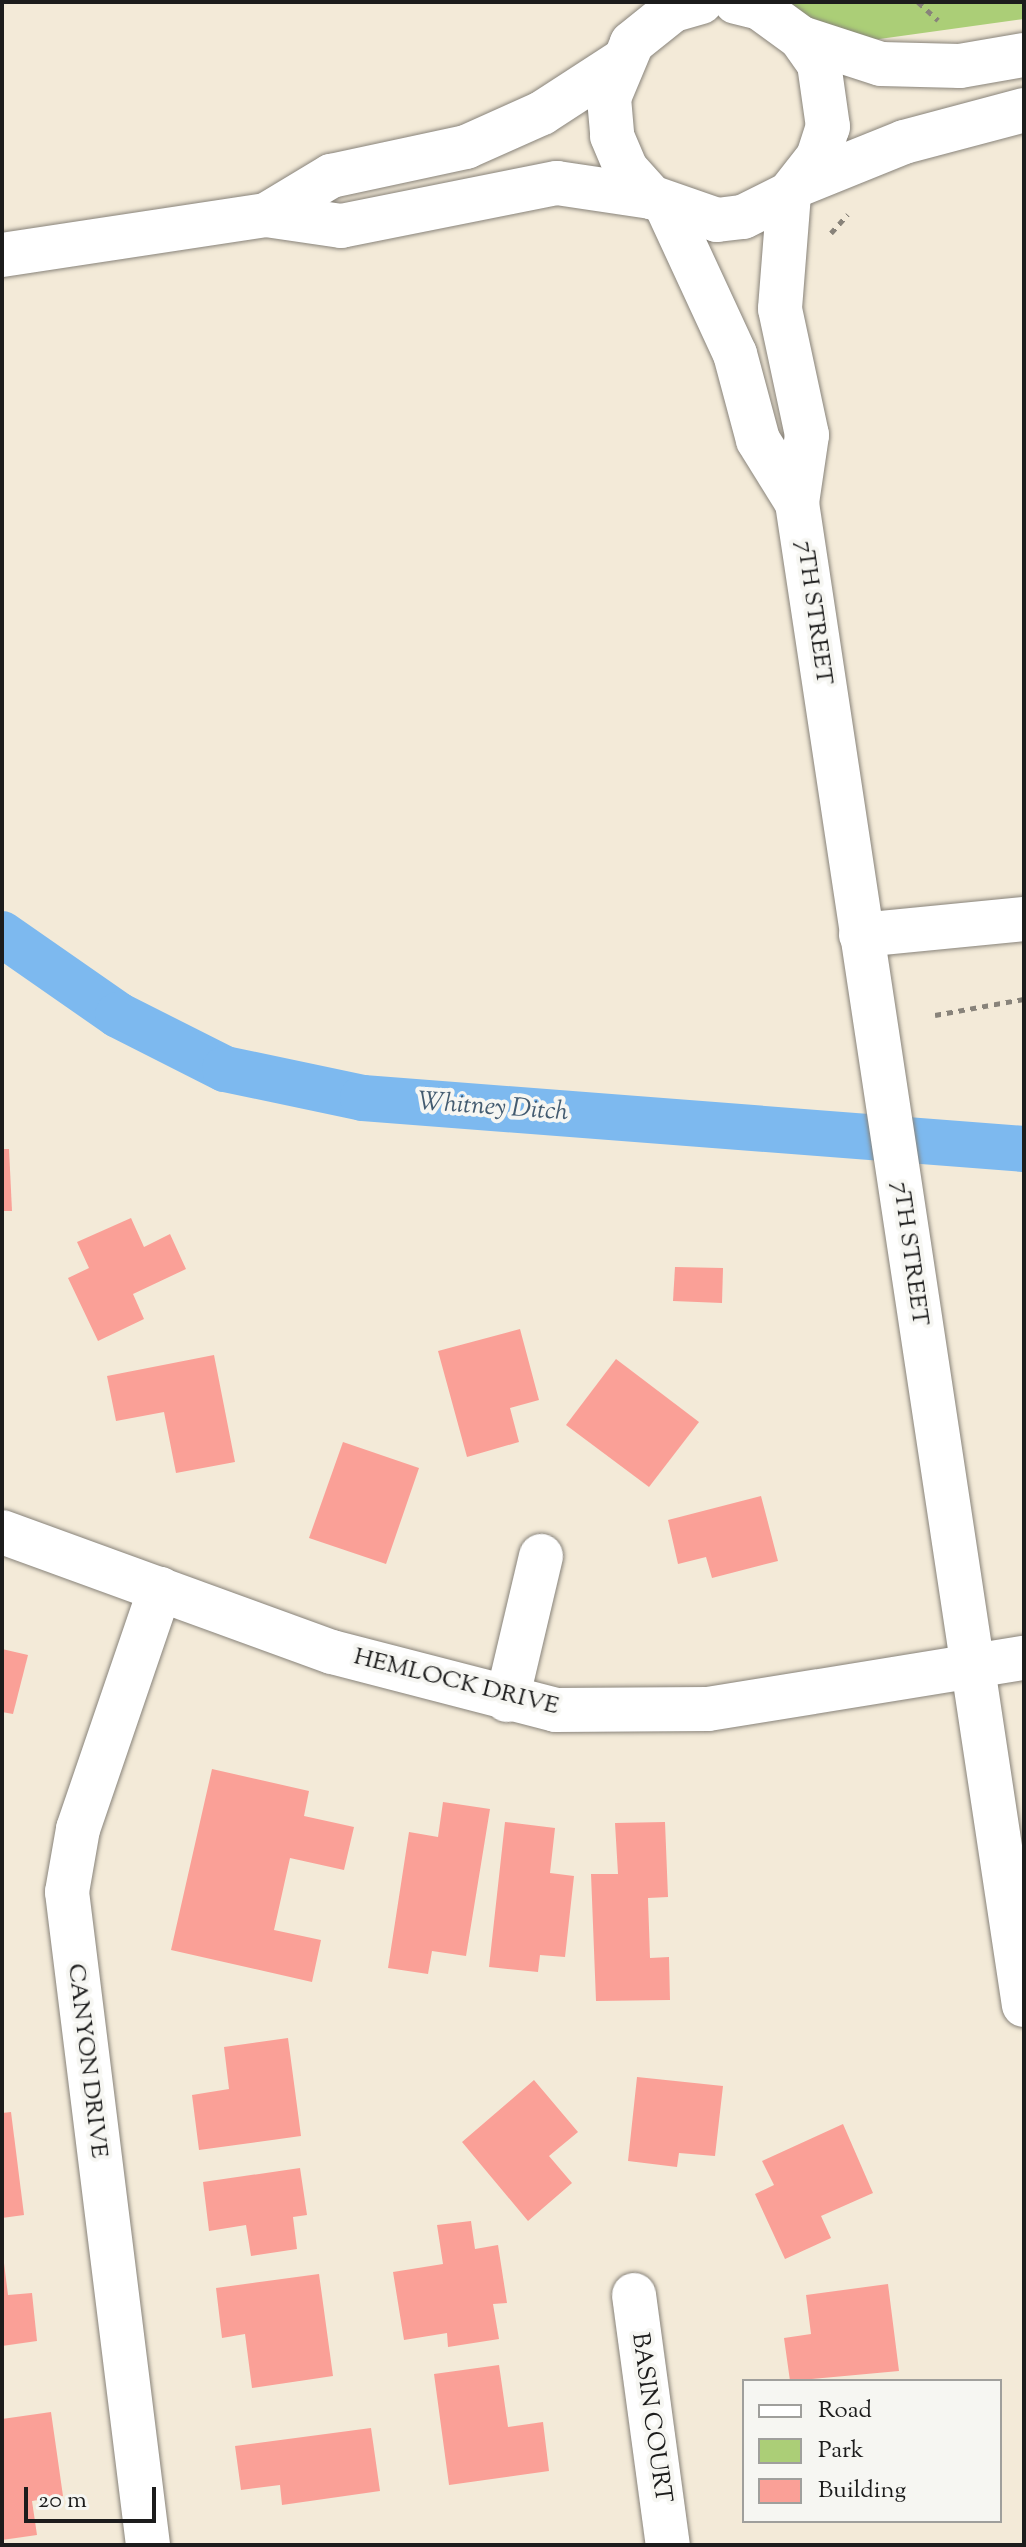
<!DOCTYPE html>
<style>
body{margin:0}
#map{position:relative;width:1026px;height:2547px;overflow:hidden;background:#f3ead8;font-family:"Sorts Mill Goudy",serif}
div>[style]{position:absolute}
.green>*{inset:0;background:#abce77}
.canal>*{height:46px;margin:-23px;padding:0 23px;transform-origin:23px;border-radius:23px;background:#7db9ef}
.building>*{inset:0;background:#faa097}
.path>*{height:5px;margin-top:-2.5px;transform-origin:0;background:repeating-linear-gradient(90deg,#88837a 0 6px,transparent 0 12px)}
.roads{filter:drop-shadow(0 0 2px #88837a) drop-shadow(0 0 2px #88837a)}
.minor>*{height:44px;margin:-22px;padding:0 22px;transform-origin:22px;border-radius:22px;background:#fff}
span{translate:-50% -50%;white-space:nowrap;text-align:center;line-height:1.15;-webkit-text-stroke:8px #f6f6f2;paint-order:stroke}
.street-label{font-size:24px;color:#1c1c1c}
.water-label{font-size:26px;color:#435b70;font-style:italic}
.frame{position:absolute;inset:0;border:4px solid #1c1c1c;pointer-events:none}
.legend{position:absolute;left:742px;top:2379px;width:260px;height:144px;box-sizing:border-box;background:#f6f6f2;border:2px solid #9f9f9c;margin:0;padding:10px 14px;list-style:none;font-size:24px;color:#1c1c1c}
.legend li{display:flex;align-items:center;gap:16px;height:40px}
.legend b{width:40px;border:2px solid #9f9f9c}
.scale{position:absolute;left:24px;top:2487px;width:132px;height:36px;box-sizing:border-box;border:4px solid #1c1c1c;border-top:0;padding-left:10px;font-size:24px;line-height:28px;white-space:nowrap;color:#1c1c1c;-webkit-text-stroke:6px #f6f6f2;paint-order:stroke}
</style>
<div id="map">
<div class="green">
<i style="clip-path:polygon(751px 2px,1024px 2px,1024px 19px,793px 51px)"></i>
</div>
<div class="canal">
<i style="left:2px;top:934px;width:141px;rotate:34.9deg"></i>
<i style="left:118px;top:1015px;width:120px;rotate:26.8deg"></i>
<i style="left:225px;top:1069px;width:141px;rotate:11.9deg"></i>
<i style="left:363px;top:1098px;width:663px;rotate:4.41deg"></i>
</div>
<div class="building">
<i style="clip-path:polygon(2px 1149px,9px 1149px,12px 1211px,2px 1211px)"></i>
<i style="clip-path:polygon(131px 1218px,144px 1247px,170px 1234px,186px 1269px,133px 1294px,144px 1319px,98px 1341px,68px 1278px,89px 1268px,77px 1242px)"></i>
<i style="clip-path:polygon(675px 1267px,723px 1268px,722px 1303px,673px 1301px)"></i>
<i style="clip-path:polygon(520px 1329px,539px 1400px,510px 1408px,519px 1442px,467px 1457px,438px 1351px)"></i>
<i style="clip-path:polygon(214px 1355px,235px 1462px,176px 1473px,164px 1412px,116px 1421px,107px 1376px)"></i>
<i style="clip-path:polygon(616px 1359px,699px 1422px,649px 1487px,566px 1425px)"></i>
<i style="clip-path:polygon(343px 1442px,419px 1468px,386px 1564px,309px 1538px)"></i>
<i style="clip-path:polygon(761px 1496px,778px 1561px,712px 1578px,706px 1557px,678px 1564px,668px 1520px)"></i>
<i style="clip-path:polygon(2px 1649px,28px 1655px,13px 1714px,2px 1712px)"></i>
<i style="clip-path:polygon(212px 1769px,309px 1791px,304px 1816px,354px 1827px,344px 1870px,290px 1858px,274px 1930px,321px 1940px,312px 1982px,171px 1950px)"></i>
<i style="clip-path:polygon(443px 1802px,490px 1809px,466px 1956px,432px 1951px,428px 1974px,388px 1968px,409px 1832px,438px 1837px)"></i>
<i style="clip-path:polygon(505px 1822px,555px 1828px,550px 1873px,574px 1876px,565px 1957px,540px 1955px,538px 1972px,489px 1967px)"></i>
<i style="clip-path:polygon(665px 1822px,668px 1897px,648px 1898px,650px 1958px,669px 1957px,670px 2000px,596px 2001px,591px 1874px,618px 1874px,615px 1823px)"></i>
<i style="clip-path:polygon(288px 2038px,301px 2136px,199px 2150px,192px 2095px,229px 2089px,224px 2047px)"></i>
<i style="clip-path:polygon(637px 2077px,723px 2086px,715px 2156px,679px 2153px,677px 2167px,628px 2161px)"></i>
<i style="clip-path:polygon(534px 2080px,578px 2132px,549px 2156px,572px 2183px,528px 2221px,462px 2142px)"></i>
<i style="clip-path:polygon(11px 2112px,24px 2215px,2px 2218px,2px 2113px)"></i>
<i style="clip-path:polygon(843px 2124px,873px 2193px,821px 2216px,831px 2238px,785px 2259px,755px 2194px,774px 2185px,762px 2161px)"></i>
<i style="clip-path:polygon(300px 2168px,307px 2215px,293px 2217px,297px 2249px,251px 2256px,246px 2225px,209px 2231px,203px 2182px)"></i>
<i style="clip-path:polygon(471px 2221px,475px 2249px,498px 2245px,507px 2303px,493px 2304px,499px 2339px,448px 2347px,447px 2333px,404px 2340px,393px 2272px,443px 2264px,437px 2225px)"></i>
<i style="clip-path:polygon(4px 2263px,8px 2295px,32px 2293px,37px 2341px,2px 2346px)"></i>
<i style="clip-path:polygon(319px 2274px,333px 2376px,252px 2388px,245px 2334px,222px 2338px,216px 2288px)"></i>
<i style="clip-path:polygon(888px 2284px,899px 2371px,790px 2381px,784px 2338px,811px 2334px,806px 2295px)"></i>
<i style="clip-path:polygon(499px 2365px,508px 2427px,543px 2422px,549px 2471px,449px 2485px,434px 2374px)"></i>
<i style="clip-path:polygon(51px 2412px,63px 2496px,32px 2501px,37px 2535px,2px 2540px,2px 2419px)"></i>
<i style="clip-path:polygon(371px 2428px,380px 2491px,282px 2505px,280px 2485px,241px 2490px,235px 2446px)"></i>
</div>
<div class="path">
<i style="left:918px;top:2px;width:27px;rotate:42deg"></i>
<i style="left:831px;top:233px;width:25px;rotate:-48deg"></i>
<i style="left:935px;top:1015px;width:90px;rotate:-10.2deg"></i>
</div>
<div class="roads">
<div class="minor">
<i style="left:701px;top:2px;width:29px;rotate:164deg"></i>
<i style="left:673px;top:10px;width:53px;rotate:141.2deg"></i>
<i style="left:632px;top:43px;width:60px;rotate:112.7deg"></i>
<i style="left:609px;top:98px;width:38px;rotate:85deg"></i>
<i style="left:612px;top:136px;width:36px;rotate:67deg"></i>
<i style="left:626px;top:169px;width:38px;rotate:48deg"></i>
<i style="left:651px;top:197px;width:70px;rotate:19.2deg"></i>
<i style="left:717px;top:220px;width:26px;rotate:-7deg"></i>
<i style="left:743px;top:217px;width:51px;rotate:-26.6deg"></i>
<i style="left:789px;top:194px;width:47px;rotate:-51.9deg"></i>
<i style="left:818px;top:157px;width:32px;rotate:-72deg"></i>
<i style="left:828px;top:127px;width:64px;rotate:-98.1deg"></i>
<i style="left:819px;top:64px;width:32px;rotate:-125deg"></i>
<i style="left:801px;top:38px;width:51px;rotate:-143.8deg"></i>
<i style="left:760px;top:8px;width:25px;rotate:-166deg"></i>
<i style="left:801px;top:38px;width:84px;rotate:18deg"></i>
<i style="left:881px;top:64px;width:79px;rotate:1.5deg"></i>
<i style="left:960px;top:66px;width:65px;rotate:-9.8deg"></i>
<i style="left:800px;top:184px;width:112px;rotate:-22deg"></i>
<i style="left:904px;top:142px;width:124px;rotate:-14.9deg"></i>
<i style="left:789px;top:194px;width:115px;rotate:94.5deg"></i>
<i style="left:780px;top:309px;width:129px;rotate:77.9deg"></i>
<i style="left:807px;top:435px;width:69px;rotate:98.4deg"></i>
<i style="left:797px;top:503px;width:1519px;rotate:81.41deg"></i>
<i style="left:667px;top:207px;width:162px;rotate:65.2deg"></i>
<i style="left:735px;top:354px;width:89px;rotate:75deg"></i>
<i style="left:758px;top:440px;width:74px;rotate:58.2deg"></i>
<i style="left:266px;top:215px;width:76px;rotate:-31deg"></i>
<i style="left:331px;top:176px;width:138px;rotate:-12.1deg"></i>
<i style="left:466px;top:147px;width:83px;rotate:-24.1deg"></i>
<i style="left:542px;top:113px;width:92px;rotate:-33deg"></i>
<i style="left:2px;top:255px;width:267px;rotate:-8.6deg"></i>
<i style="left:266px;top:215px;width:76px;rotate:8.3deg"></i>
<i style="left:341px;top:226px;width:220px;rotate:-11.3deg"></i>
<i style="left:557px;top:183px;width:95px;rotate:8.5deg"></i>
<i style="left:861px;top:935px;width:164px;rotate:-5.6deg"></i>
<i style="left:2px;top:1532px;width:351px;rotate:20deg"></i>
<i style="left:332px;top:1652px;width:231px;rotate:14.5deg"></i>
<i style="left:556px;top:1710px;width:152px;rotate:-0.4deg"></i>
<i style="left:708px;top:1709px;width:320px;rotate:-9.2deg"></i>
<i style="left:507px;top:1700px;width:148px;rotate:-76.7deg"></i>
<i style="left:634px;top:2295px;width:252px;rotate:82.3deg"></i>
<i style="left:148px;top:2545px;width:658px;rotate:-97.07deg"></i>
<i style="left:67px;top:1892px;width:64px;rotate:-80.1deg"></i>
<i style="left:78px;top:1829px;width:254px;rotate:-71.1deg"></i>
</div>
</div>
<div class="street-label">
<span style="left:813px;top:613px;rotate:82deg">7TH STREET</span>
<span style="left:909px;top:1254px;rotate:82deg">7TH STREET</span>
<span style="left:456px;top:1683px;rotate:14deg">HEMLOCK DRIVE</span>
<span style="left:86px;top:2061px;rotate:83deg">CANYON DRIVE</span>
<span style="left:650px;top:2418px;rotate:82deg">BASIN COURT</span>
</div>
<div class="water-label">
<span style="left:493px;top:1108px;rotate:4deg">Whitney Ditch</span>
</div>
<div class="frame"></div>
<ul class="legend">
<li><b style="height:10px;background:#fff"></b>Road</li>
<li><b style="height:22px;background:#abce77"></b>Park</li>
<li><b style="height:22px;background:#faa097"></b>Building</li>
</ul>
<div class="scale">20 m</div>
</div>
